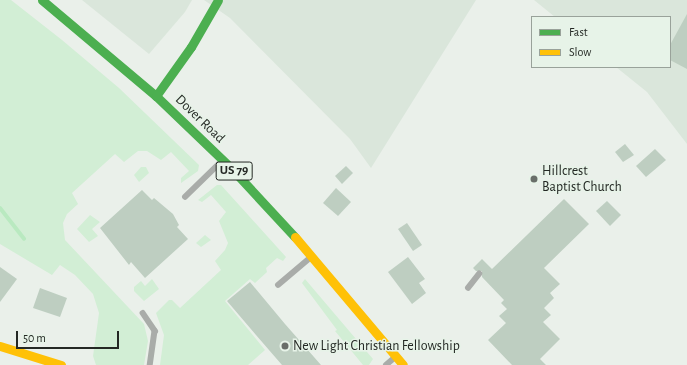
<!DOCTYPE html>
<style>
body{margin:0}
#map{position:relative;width:687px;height:365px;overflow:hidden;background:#eaf0ea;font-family:"Alegreya Sans",sans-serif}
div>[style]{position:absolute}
.built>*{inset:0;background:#dae6db}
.green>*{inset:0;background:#d2eed5}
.stream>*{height:4px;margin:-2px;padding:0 2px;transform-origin:2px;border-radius:2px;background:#b9e9c0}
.building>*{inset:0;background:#becec1}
.lane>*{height:5.5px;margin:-2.75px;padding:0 2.75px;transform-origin:2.75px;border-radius:2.75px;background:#a9aca9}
.fast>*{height:9px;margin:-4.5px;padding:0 4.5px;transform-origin:4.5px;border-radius:4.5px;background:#4caf50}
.slow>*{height:9px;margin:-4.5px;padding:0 4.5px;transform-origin:4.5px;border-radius:4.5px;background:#ffc107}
.dots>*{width:11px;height:11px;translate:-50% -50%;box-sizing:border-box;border:2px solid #e7f3e8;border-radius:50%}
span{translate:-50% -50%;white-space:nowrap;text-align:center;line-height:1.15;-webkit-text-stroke:3px #e7f3e8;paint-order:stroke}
.shield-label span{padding:1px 3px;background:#e7f3e8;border:1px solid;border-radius:3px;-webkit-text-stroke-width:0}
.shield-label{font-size:13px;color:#242824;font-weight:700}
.street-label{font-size:14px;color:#242824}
.poi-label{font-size:14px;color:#242824}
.left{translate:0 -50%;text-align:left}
.legend{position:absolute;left:531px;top:16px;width:140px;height:52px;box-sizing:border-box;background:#e7f3e8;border:1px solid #99a29a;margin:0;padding:5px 7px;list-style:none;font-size:12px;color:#242824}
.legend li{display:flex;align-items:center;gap:8px;height:20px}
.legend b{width:20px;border:1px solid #99a29a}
.scale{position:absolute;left:16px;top:331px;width:103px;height:18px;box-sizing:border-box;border:2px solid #242824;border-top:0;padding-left:5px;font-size:12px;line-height:14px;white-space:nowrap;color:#242824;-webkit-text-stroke:3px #e7f3e8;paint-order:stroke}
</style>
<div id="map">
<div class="built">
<i style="clip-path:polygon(82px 0,192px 0,185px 12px,149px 54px)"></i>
<i style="clip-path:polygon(204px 0,476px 0,371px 168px,350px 139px,230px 18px)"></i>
<i style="clip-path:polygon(534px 0,687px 0,687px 144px,647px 92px,616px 67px,670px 67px,670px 17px,555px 17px)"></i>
</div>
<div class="green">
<i style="clip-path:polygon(0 0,11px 0,62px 40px,119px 88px,199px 165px,198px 171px,181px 183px,181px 178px,189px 171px,171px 152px,161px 160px,147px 151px,138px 151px,124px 162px,115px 154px,72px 193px,78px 204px,67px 214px,63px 223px,65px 240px,144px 324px,148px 341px,144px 365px,96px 365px,93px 356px,99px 313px,93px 294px,75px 275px,60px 265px,52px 275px,0 244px)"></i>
<i style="clip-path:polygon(141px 167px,146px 167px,149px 173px,139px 182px,134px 175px)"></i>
<i style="clip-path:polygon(217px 185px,221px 185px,286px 257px,283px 261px,277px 258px,266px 268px,267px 272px,255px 283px,250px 279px,225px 301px,265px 350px,248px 365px,160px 365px,164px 335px,156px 313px,169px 300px,172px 300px,180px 308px,221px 270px,215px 261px,225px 250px,228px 243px,219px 221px,226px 212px,211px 195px,202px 202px,198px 200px)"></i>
<i style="clip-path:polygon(90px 215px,100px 222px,92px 229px,98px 236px,89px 242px,77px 229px)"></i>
<i style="clip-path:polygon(205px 235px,211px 240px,201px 247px,196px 243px)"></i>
<i style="clip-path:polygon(152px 279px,159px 289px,144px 301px,134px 291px,134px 287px,141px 281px,145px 286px)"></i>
<i style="clip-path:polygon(305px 279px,373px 359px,369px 365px,363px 365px,335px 331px,337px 330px,302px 283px)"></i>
</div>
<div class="stream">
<i style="left:0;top:208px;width:39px;rotate:52deg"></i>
</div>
<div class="building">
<i style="clip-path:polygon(687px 14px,687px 69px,670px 60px,670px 45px)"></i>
<i style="clip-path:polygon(625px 144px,634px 155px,623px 162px,615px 152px)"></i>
<i style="clip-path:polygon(655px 149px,666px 160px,646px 177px,636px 166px)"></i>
<i style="clip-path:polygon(346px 166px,353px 173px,342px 184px,335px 176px)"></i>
<i style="clip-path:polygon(336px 188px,351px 202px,338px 216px,323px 203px)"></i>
<i style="clip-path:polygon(142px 190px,152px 200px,154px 198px,173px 214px,179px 225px,177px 227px,188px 239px,145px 278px,131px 262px,129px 265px,100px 228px)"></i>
<i style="clip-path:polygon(564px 199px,589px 224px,544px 268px,560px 284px,550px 293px,554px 298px,544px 308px,551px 315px,543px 322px,560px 339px,540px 359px,546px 365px,512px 365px,488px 340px,506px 323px,499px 316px,507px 309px,501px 303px,504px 300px,482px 277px,482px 271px,476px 271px,473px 268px,482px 259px,492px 269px)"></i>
<i style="clip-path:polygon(607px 201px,621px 215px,610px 226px,596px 211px)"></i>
<i style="clip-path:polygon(407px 223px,422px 245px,413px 251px,398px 229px)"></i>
<i style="clip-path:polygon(408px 257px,425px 279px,419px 283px,426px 293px,412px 304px,388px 272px)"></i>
<i style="clip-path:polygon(0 267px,17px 279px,0 302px)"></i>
<i style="clip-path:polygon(250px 282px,285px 324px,321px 365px,282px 365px,256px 335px,227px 301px)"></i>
<i style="clip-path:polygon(40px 288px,67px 298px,60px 317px,33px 308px)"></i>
</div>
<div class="lane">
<i style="left:185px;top:197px;width:50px;rotate:-44.2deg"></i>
<i style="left:278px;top:285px;width:42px;rotate:-40.2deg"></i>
<i style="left:468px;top:288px;width:18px;rotate:-52deg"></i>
<i style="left:143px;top:313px;width:22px;rotate:56deg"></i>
<i style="left:155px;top:331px;width:34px;rotate:98deg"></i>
<i style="left:386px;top:365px;width:11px;rotate:-41deg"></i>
</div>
<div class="fast">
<i style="left:42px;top:0;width:149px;rotate:40.1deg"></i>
<i style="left:156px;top:96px;width:104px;rotate:43.8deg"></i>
<i style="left:231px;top:168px;width:94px;rotate:47.2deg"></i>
<i style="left:156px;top:96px;width:60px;rotate:-54.5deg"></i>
<i style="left:191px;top:47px;width:54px;rotate:-60.1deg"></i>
</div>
<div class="slow">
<i style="left:295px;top:237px;width:167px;rotate:49.8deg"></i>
<i style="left:0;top:346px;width:64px;rotate:17.3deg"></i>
</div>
<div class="dots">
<i style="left:534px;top:179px;background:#696e69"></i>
<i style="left:285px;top:346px;background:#696e69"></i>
</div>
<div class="shield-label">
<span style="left:234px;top:171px">US 79</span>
</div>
<div class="street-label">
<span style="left:200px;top:119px;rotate:44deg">Dover Road</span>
</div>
<div class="poi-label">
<span class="left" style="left:542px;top:179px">Hillcrest<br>Baptist Church</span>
<span class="left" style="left:293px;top:346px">New Light Christian Fellowship</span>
</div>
<ul class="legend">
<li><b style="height:5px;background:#4caf50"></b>Fast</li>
<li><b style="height:5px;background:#ffc107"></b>Slow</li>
</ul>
<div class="scale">50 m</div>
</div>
